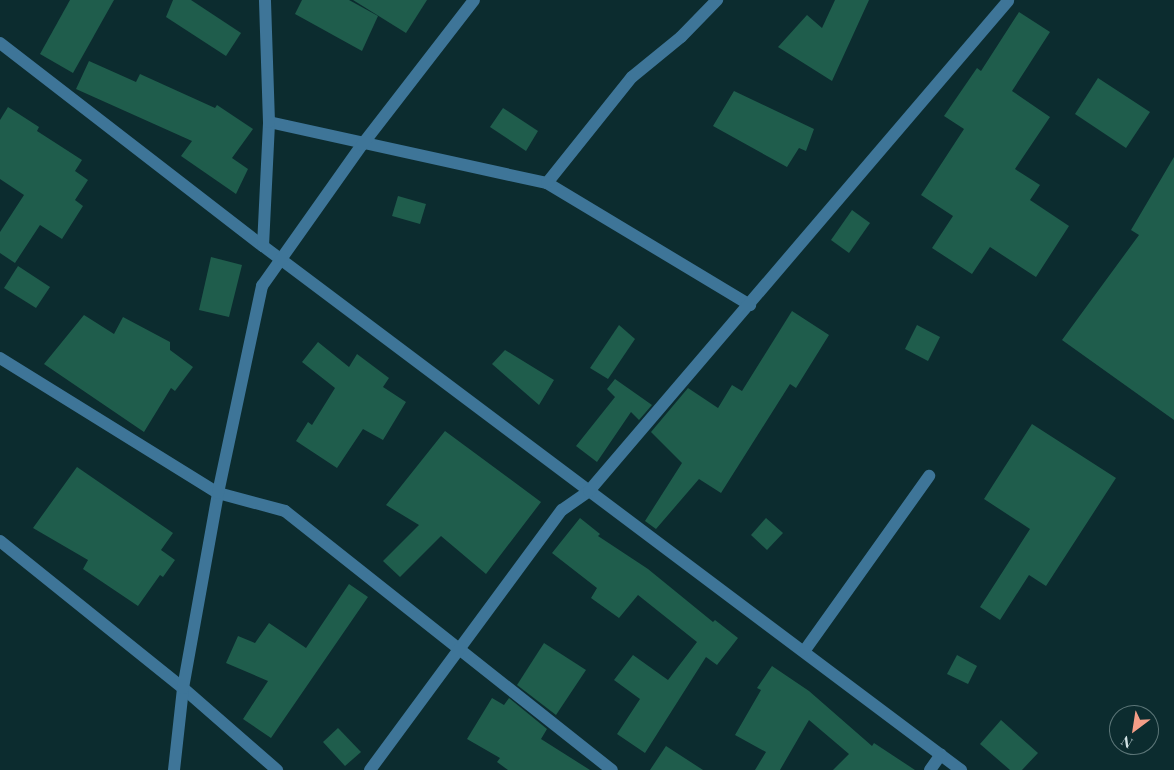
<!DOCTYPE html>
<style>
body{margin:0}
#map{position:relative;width:1174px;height:770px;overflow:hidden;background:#0c2c2f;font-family:"Playfair Display",serif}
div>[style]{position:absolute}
.building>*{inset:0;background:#1f5d4c}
.minor>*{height:12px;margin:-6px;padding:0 6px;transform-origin:6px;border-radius:6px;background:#3e7598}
span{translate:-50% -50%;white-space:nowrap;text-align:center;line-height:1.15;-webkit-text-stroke:4px #0c2c2f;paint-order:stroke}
.north{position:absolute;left:1109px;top:705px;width:50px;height:50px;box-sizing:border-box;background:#0c2c2f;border:1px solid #5b7577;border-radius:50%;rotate:211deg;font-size:14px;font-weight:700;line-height:20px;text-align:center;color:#d1e2e4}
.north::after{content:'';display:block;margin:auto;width:18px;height:22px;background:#f49e87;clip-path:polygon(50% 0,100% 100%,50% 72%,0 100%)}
</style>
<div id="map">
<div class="building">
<i style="clip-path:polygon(70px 0,114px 0,73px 73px,40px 54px)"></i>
<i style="clip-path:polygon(173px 0,191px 0,241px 33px,226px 56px,166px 17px)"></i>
<i style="clip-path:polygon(302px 0,349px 0,378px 16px,362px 51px,295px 14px)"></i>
<i style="clip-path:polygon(353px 0,427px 0,406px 33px)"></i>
<i style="clip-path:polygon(835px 0,869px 0,832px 81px,778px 47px,807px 15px,822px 28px)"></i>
<i style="clip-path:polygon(1019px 12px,1050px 32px,1012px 91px,1050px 117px,1015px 169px,1040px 185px,1030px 200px,1069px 226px,1036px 277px,990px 247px,972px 274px,932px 248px,953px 216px,921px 195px,964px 129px,944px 116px,977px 68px,981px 71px)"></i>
<i style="clip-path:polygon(89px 61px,136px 82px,140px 74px,215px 108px,217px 105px,253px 129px,232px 158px,248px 169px,236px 194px,181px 156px,192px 141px,76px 89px)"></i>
<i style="clip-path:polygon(1098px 78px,1150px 112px,1126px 148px,1075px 114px)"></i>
<i style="clip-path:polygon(734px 91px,814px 129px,806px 151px,799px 148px,787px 167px,713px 126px)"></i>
<i style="clip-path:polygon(8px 107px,39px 127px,37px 131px,82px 160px,75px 171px,88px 180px,75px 200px,83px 206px,62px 239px,40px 225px,15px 263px,0 253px,0 232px,24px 195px,0 179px,0 120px)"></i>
<i style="clip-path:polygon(503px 108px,538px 131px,526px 151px,490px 127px)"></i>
<i style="clip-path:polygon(1174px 157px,1174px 420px,1062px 340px,1139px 235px,1131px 230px)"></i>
<i style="clip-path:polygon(398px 196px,426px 204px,420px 224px,392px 216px)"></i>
<i style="clip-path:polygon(852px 210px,870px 223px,849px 253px,831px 240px)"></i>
<i style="clip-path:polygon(211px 257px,242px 265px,229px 317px,199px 310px)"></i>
<i style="clip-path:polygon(18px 266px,50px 287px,36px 308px,4px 288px)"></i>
<i style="clip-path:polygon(792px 311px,829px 335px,796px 388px,790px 384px,721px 493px,699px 479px,656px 529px,645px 521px,682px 463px,651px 432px,688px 388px,718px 408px,732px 385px,742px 391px)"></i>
<i style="clip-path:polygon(84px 315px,114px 334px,123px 317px,170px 342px,170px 350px,193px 367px,175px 391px,171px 388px,144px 432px,44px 364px)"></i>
<i style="clip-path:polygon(619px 325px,635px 339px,608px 379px,590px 368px)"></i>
<i style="clip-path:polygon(917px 325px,940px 337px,928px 361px,905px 349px)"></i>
<i style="clip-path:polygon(318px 342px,349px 367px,357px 354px,389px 378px,383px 387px,406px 402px,383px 440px,363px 429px,337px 468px,296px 441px,308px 422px,312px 425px,335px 388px,302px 362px)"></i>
<i style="clip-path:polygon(505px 350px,554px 380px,539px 405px,492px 364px)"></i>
<i style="clip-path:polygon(615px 379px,652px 405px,639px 420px,631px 412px,597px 462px,576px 446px,615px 397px,607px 389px)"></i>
<i style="clip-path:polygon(1032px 424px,1116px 478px,1046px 586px,1029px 575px,1000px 620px,980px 607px,1030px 529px,984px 499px)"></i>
<i style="clip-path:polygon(445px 431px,541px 502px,486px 574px,441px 536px,400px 577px,383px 561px,419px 525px,386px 505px)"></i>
<i style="clip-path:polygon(77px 467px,173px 533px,161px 550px,175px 560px,163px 577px,160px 575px,138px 606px,83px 569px,88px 560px,33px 528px)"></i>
<i style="clip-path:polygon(580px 518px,600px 534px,598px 536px,648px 569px,713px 622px,715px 620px,738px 638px,717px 665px,706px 657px,645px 753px,617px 734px,640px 699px,614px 680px,633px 655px,668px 680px,697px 642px,638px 595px,619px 618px,591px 598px,597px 588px,552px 553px)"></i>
<i style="clip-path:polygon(766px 518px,783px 533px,767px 550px,751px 535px)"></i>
<i style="clip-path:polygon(349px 584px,368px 597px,271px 738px,243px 719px,268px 681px,226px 663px,238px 636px,255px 643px,269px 623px,306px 648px)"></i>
<i style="clip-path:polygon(544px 643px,586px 670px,556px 715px,517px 685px)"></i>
<i style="clip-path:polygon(957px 655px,977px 666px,968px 684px,947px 674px)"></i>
<i style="clip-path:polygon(772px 666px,809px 691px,872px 746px,874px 743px,915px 770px,833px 770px,849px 754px,809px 720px,780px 770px,755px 770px,766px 752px,735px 735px,761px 690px,757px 688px)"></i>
<i style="clip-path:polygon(492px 698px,504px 705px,509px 698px,547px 729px,541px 739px,590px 770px,508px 770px,497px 762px,500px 758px,467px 739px)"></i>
<i style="clip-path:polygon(1001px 720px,1038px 753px,1022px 770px,1010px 770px,980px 744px)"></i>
<i style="clip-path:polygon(338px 728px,361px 752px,345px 766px,323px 742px)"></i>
<i style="clip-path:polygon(666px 746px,703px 770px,650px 770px)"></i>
</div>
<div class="minor">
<i style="left:0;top:43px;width:332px;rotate:37.7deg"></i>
<i style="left:263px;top:246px;width:873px;rotate:36.9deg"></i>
<i style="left:269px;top:122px;width:285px;rotate:12.4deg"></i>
<i style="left:547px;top:183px;width:237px;rotate:31deg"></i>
<i style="left:547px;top:183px;width:136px;rotate:-51.3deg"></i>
<i style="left:632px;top:77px;width:63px;rotate:-39.2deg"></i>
<i style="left:681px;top:37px;width:52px;rotate:-45.8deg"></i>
<i style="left:263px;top:246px;width:124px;rotate:-87.2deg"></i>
<i style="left:269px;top:122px;width:122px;rotate:-91.9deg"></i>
<i style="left:0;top:358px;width:256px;rotate:31.8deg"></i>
<i style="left:218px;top:493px;width:69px;rotate:15deg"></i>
<i style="left:285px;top:511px;width:417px;rotate:38.4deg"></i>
<i style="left:0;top:541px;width:235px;rotate:38.8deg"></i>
<i style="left:183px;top:688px;width:125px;rotate:41.1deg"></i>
<i style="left:805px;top:650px;width:214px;rotate:-54.5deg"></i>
<i style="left:174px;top:770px;width:82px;rotate:-83.7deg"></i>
<i style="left:183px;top:688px;width:198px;rotate:-79.8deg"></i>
<i style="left:218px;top:493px;width:212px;rotate:-78deg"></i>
<i style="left:262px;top:286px;width:173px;rotate:-54.7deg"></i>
<i style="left:362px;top:145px;width:183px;rotate:-52.3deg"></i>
<i style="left:370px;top:770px;width:323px;rotate:-53.6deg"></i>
<i style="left:562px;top:510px;width:33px;rotate:-35deg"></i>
<i style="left:589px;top:491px;width:645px;rotate:-49.47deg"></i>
<i style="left:930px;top:770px;width:19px;rotate:-55deg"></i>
</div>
<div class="north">N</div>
</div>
